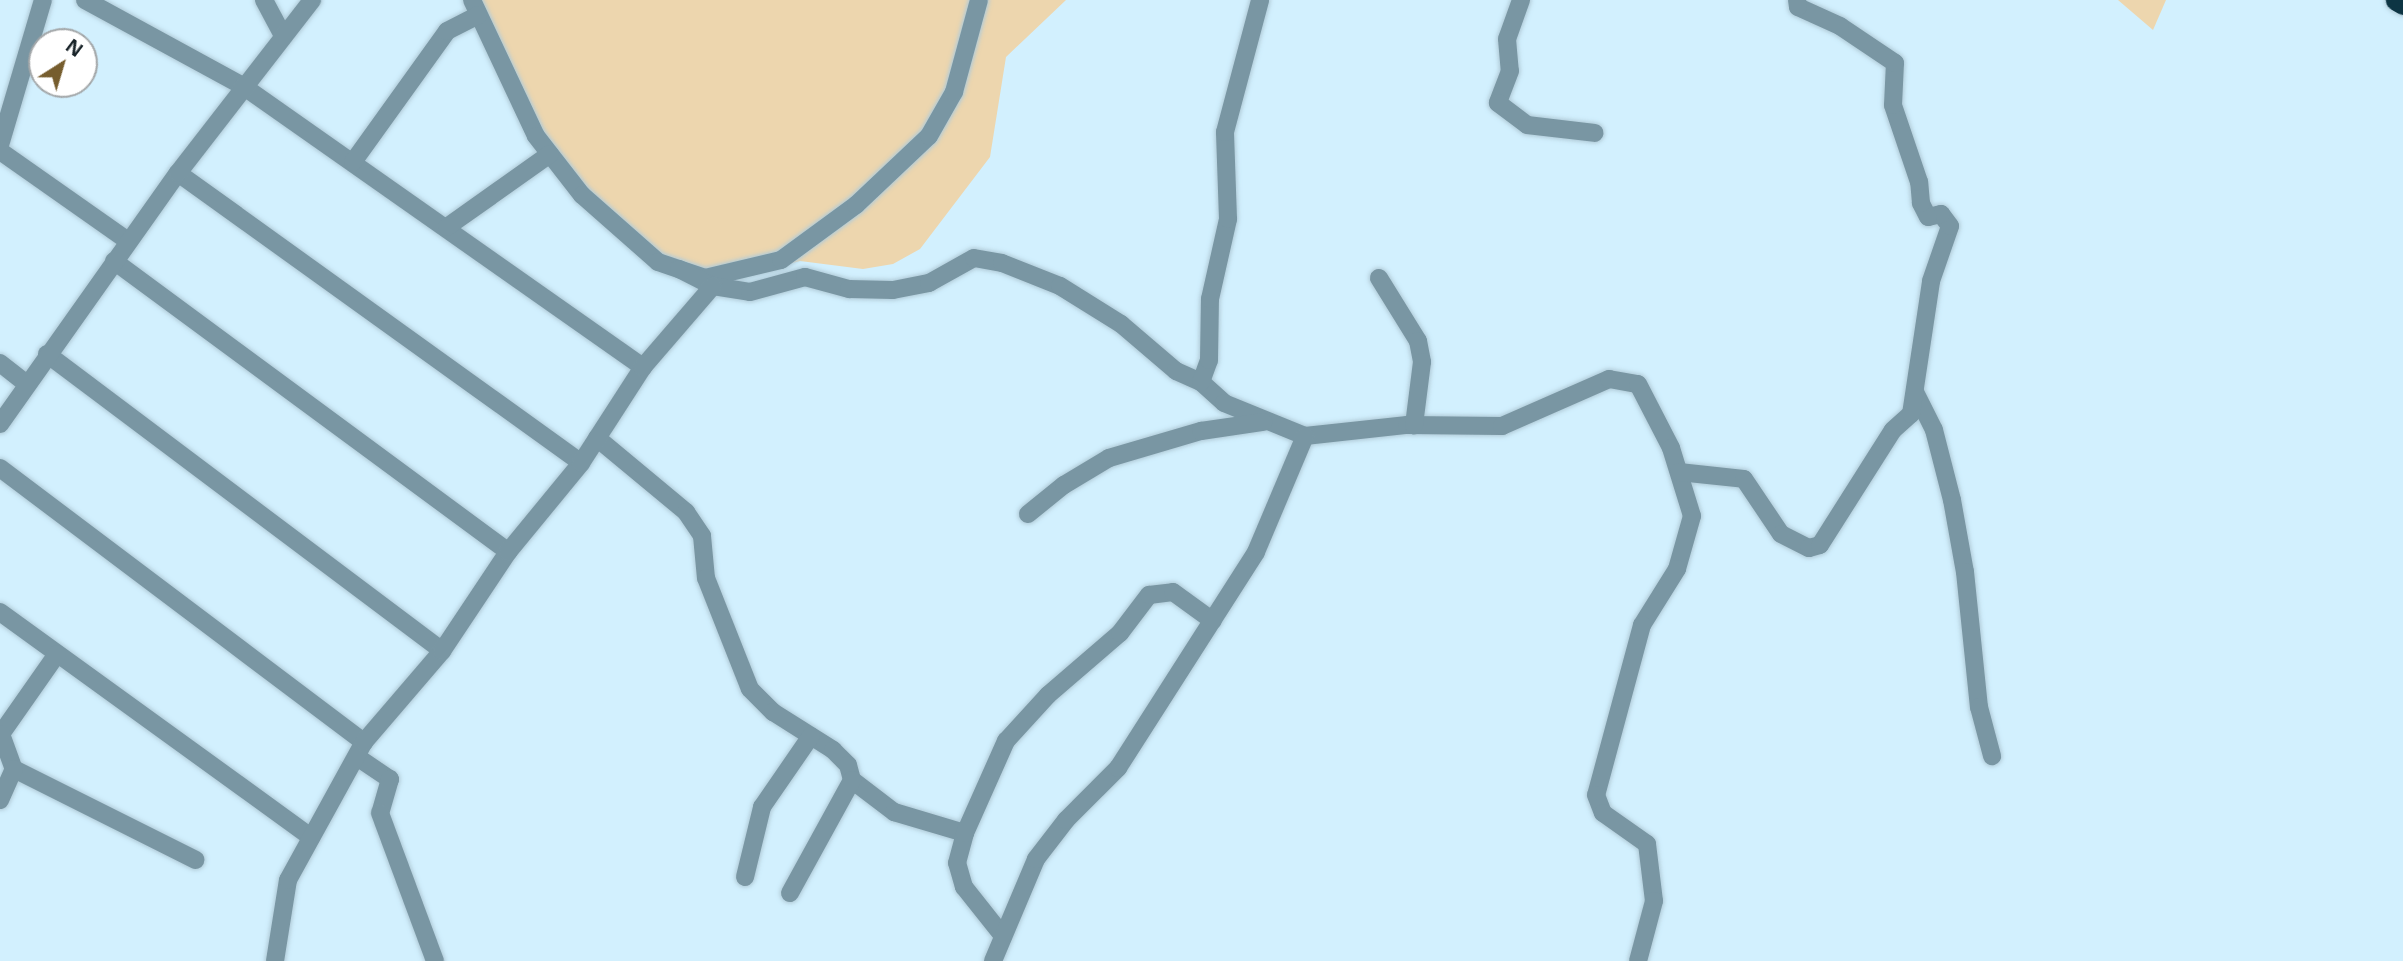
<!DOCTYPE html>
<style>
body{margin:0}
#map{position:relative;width:2403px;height:961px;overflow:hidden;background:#d2f0fe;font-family:"Noto Sans",sans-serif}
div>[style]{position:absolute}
.green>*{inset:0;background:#edd6ae}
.roads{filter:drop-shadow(0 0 2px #b1cbd8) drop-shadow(0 0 2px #b1cbd8)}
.minor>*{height:18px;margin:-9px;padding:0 9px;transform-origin:9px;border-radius:9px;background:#7996a3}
.highway>*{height:21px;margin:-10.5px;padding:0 10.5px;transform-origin:10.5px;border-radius:10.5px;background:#0d3544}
span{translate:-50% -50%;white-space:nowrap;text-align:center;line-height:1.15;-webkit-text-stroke:6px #fff;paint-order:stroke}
.north{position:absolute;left:28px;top:28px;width:70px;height:70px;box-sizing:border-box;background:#fff;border:2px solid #a3a7a9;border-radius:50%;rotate:37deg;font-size:19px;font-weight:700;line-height:28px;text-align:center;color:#192429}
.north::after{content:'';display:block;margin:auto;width:24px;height:32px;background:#765d2e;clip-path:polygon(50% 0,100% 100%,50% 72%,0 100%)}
</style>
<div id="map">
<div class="green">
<i style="clip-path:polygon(473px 0,1066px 0,1006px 57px,990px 157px,920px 249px,893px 264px,863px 269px,800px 261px,753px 274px,705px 278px,658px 262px,536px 136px)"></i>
<i style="clip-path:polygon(2118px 0,2166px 0,2153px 30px)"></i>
</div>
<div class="roads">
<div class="minor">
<i style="left:85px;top:0;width:180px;rotate:28.6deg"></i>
<i style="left:243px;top:86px;width:489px;rotate:35.1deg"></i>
<i style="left:264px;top:0;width:38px;rotate:62deg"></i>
<i style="left:472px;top:0;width:150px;rotate:64.8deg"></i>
<i style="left:536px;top:136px;width:75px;rotate:52.1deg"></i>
<i style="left:582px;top:195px;width:101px;rotate:41.4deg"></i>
<i style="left:658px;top:262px;width:50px;rotate:18.8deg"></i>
<i style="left:705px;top:278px;width:78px;rotate:-13.3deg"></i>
<i style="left:781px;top:260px;width:93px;rotate:-36.3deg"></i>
<i style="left:856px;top:205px;width:100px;rotate:-43.4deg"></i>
<i style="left:929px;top:136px;width:51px;rotate:-60.4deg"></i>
<i style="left:954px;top:92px;width:95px;rotate:-74.8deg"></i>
<i style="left:1521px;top:0;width:41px;rotate:109.7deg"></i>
<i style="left:1507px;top:39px;width:32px;rotate:85deg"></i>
<i style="left:1510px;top:71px;width:34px;rotate:111deg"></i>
<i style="left:1498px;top:103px;width:36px;rotate:37deg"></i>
<i style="left:1527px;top:125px;width:68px;rotate:6.7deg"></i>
<i style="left:0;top:145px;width:151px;rotate:-73.5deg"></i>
<i style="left:0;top:151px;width:156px;rotate:35.1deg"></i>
<i style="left:353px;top:162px;width:161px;rotate:-54.3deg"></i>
<i style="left:447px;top:31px;width:35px;rotate:-27deg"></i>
<i style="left:178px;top:173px;width:496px;rotate:35.7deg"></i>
<i style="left:447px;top:227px;width:126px;rotate:-35.3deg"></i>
<i style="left:114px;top:261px;width:490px;rotate:36.4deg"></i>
<i style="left:679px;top:269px;width:38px;rotate:27deg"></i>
<i style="left:713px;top:286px;width:37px;rotate:9deg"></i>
<i style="left:750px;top:292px;width:57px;rotate:-15.3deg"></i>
<i style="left:805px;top:277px;width:46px;rotate:15.3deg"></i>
<i style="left:849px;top:289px;width:44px;rotate:1.3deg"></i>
<i style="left:893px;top:290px;width:37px;rotate:-11deg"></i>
<i style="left:929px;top:283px;width:51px;rotate:-29.1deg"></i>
<i style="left:974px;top:258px;width:28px;rotate:10deg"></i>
<i style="left:1002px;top:263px;width:62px;rotate:21.6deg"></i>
<i style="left:1060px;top:286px;width:72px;rotate:31.9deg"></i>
<i style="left:1121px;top:324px;width:72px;rotate:40.5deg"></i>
<i style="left:1176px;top:371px;width:27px;rotate:24deg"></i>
<i style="left:1201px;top:382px;width:31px;rotate:42deg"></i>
<i style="left:1224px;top:403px;width:87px;rotate:22.2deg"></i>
<i style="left:1305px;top:436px;width:103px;rotate:-6.2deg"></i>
<i style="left:1407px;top:425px;width:95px;rotate:0.6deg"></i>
<i style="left:1502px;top:426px;width:117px;rotate:-23.7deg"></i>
<i style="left:1609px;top:379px;width:29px;rotate:10deg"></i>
<i style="left:1638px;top:384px;width:72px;rotate:62.7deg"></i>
<i style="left:1671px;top:448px;width:71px;rotate:72.8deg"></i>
<i style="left:1692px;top:516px;width:55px;rotate:105.8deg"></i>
<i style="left:1677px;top:569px;width:66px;rotate:122deg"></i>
<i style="left:1642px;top:625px;width:176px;rotate:105.1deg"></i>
<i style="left:1596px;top:795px;width:19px;rotate:69deg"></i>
<i style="left:1603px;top:813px;width:54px;rotate:35.2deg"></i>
<i style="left:1647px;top:844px;width:57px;rotate:83deg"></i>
<i style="left:1654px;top:901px;width:62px;rotate:104.9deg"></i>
<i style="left:1379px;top:278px;width:74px;rotate:58.2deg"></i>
<i style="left:1418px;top:341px;width:21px;rotate:79deg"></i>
<i style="left:1422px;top:362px;width:64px;rotate:97.2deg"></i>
<i style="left:47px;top:354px;width:494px;rotate:36.9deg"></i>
<i style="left:0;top:363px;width:33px;rotate:38deg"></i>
<i style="left:1201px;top:382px;width:23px;rotate:-70deg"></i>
<i style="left:1209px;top:360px;width:61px;rotate:-89.1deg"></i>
<i style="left:1210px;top:299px;width:82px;rotate:-77.3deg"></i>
<i style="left:1228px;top:219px;width:87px;rotate:-92deg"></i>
<i style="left:1225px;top:132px;width:137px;rotate:-75.1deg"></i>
<i style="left:1915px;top:392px;width:42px;rotate:63.4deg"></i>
<i style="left:1934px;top:430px;width:72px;rotate:75.6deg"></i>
<i style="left:1952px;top:500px;width:73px;rotate:79.8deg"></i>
<i style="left:1965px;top:572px;width:136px;rotate:84.1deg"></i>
<i style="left:1979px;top:707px;width:51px;rotate:75.1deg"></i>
<i style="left:0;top:424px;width:308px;rotate:-54.7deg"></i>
<i style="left:178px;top:173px;width:219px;rotate:-52.2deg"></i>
<i style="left:597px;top:438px;width:116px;rotate:39.7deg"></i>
<i style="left:686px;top:512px;width:29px;rotate:56deg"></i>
<i style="left:702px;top:536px;width:42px;rotate:84.6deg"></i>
<i style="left:706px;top:578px;width:119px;rotate:68.4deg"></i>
<i style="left:750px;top:689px;width:33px;rotate:45deg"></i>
<i style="left:773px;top:712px;width:71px;rotate:32.3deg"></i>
<i style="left:833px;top:750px;width:21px;rotate:45deg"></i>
<i style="left:848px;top:765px;width:16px;rotate:75deg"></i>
<i style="left:852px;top:780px;width:53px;rotate:37.3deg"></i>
<i style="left:894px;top:812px;width:74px;rotate:16.5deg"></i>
<i style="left:0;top:468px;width:456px;rotate:37deg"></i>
<i style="left:1679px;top:472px;width:65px;rotate:6.1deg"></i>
<i style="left:1744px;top:479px;width:66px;rotate:56.1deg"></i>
<i style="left:1781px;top:534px;width:31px;rotate:27deg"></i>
<i style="left:1809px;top:548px;width:11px;rotate:-15deg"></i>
<i style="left:1820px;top:545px;width:136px;rotate:-57.6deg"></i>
<i style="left:1893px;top:430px;width:24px;rotate:-42deg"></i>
<i style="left:1911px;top:414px;width:134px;rotate:-81.4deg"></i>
<i style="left:1931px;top:281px;width:58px;rotate:-70.9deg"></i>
<i style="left:1950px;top:226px;width:15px;rotate:-127deg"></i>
<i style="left:1941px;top:214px;width:13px;rotate:167deg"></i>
<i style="left:1928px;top:217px;width:16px;rotate:-117deg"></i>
<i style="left:1921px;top:203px;width:21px;rotate:-95deg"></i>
<i style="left:1919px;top:182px;width:81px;rotate:-108.7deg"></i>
<i style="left:1893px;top:105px;width:42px;rotate:-87.3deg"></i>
<i style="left:1895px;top:63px;width:66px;rotate:-146.1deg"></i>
<i style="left:1840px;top:26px;width:46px;rotate:-155.7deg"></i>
<i style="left:1798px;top:7px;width:7px;rotate:-98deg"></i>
<i style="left:1028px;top:514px;width:46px;rotate:-38.9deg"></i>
<i style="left:1064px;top:485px;width:52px;rotate:-31deg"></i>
<i style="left:1109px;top:458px;width:96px;rotate:-16.4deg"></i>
<i style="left:1201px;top:431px;width:63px;rotate:-8.3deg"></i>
<i style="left:0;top:612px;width:384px;rotate:35.9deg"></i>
<i style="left:57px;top:654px;width:98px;rotate:125deg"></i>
<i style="left:1px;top:734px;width:37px;rotate:70deg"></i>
<i style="left:14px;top:769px;width:203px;rotate:26.6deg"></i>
<i style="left:357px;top:757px;width:40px;rotate:34deg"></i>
<i style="left:390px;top:779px;width:35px;rotate:106deg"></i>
<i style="left:380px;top:813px;width:158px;rotate:69.6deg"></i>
<i style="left:0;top:800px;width:34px;rotate:-66deg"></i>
<i style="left:745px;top:877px;width:72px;rotate:-76.3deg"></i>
<i style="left:762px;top:807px;width:86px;rotate:-55.4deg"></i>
<i style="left:790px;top:893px;width:129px;rotate:-61.2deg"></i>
<i style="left:1003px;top:936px;width:63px;rotate:-128.5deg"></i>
<i style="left:964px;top:887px;width:25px;rotate:-106deg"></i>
<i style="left:957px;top:863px;width:31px;rotate:-75deg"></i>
<i style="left:965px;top:833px;width:101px;rotate:-66deg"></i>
<i style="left:1006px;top:741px;width:62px;rotate:-47.6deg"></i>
<i style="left:1048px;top:695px;width:95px;rotate:-40.7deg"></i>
<i style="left:1120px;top:633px;width:48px;rotate:-52.7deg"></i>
<i style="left:1149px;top:595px;width:24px;rotate:-7deg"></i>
<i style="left:1173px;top:592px;width:49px;rotate:35.9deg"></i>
<i style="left:275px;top:961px;width:82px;rotate:-80.9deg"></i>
<i style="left:288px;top:880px;width:158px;rotate:-61.2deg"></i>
<i style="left:364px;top:742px;width:120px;rotate:-49.4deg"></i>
<i style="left:442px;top:651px;width:119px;rotate:-56.3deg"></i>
<i style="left:508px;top:552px;width:115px;rotate:-50.6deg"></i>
<i style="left:581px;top:463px;width:114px;rotate:-57.1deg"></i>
<i style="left:643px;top:367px;width:107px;rotate:-49.2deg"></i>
<i style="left:993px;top:961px;width:111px;rotate:-67.1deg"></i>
<i style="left:1036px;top:859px;width:49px;rotate:-52.4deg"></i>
<i style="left:1066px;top:820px;width:74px;rotate:-45deg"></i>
<i style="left:1118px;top:768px;width:256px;rotate:-57.4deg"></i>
<i style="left:1256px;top:552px;width:126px;rotate:-67.1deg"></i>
</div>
<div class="highway">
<i style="left:2396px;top:0;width:8px;rotate:30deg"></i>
</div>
</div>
<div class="north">N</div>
</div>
